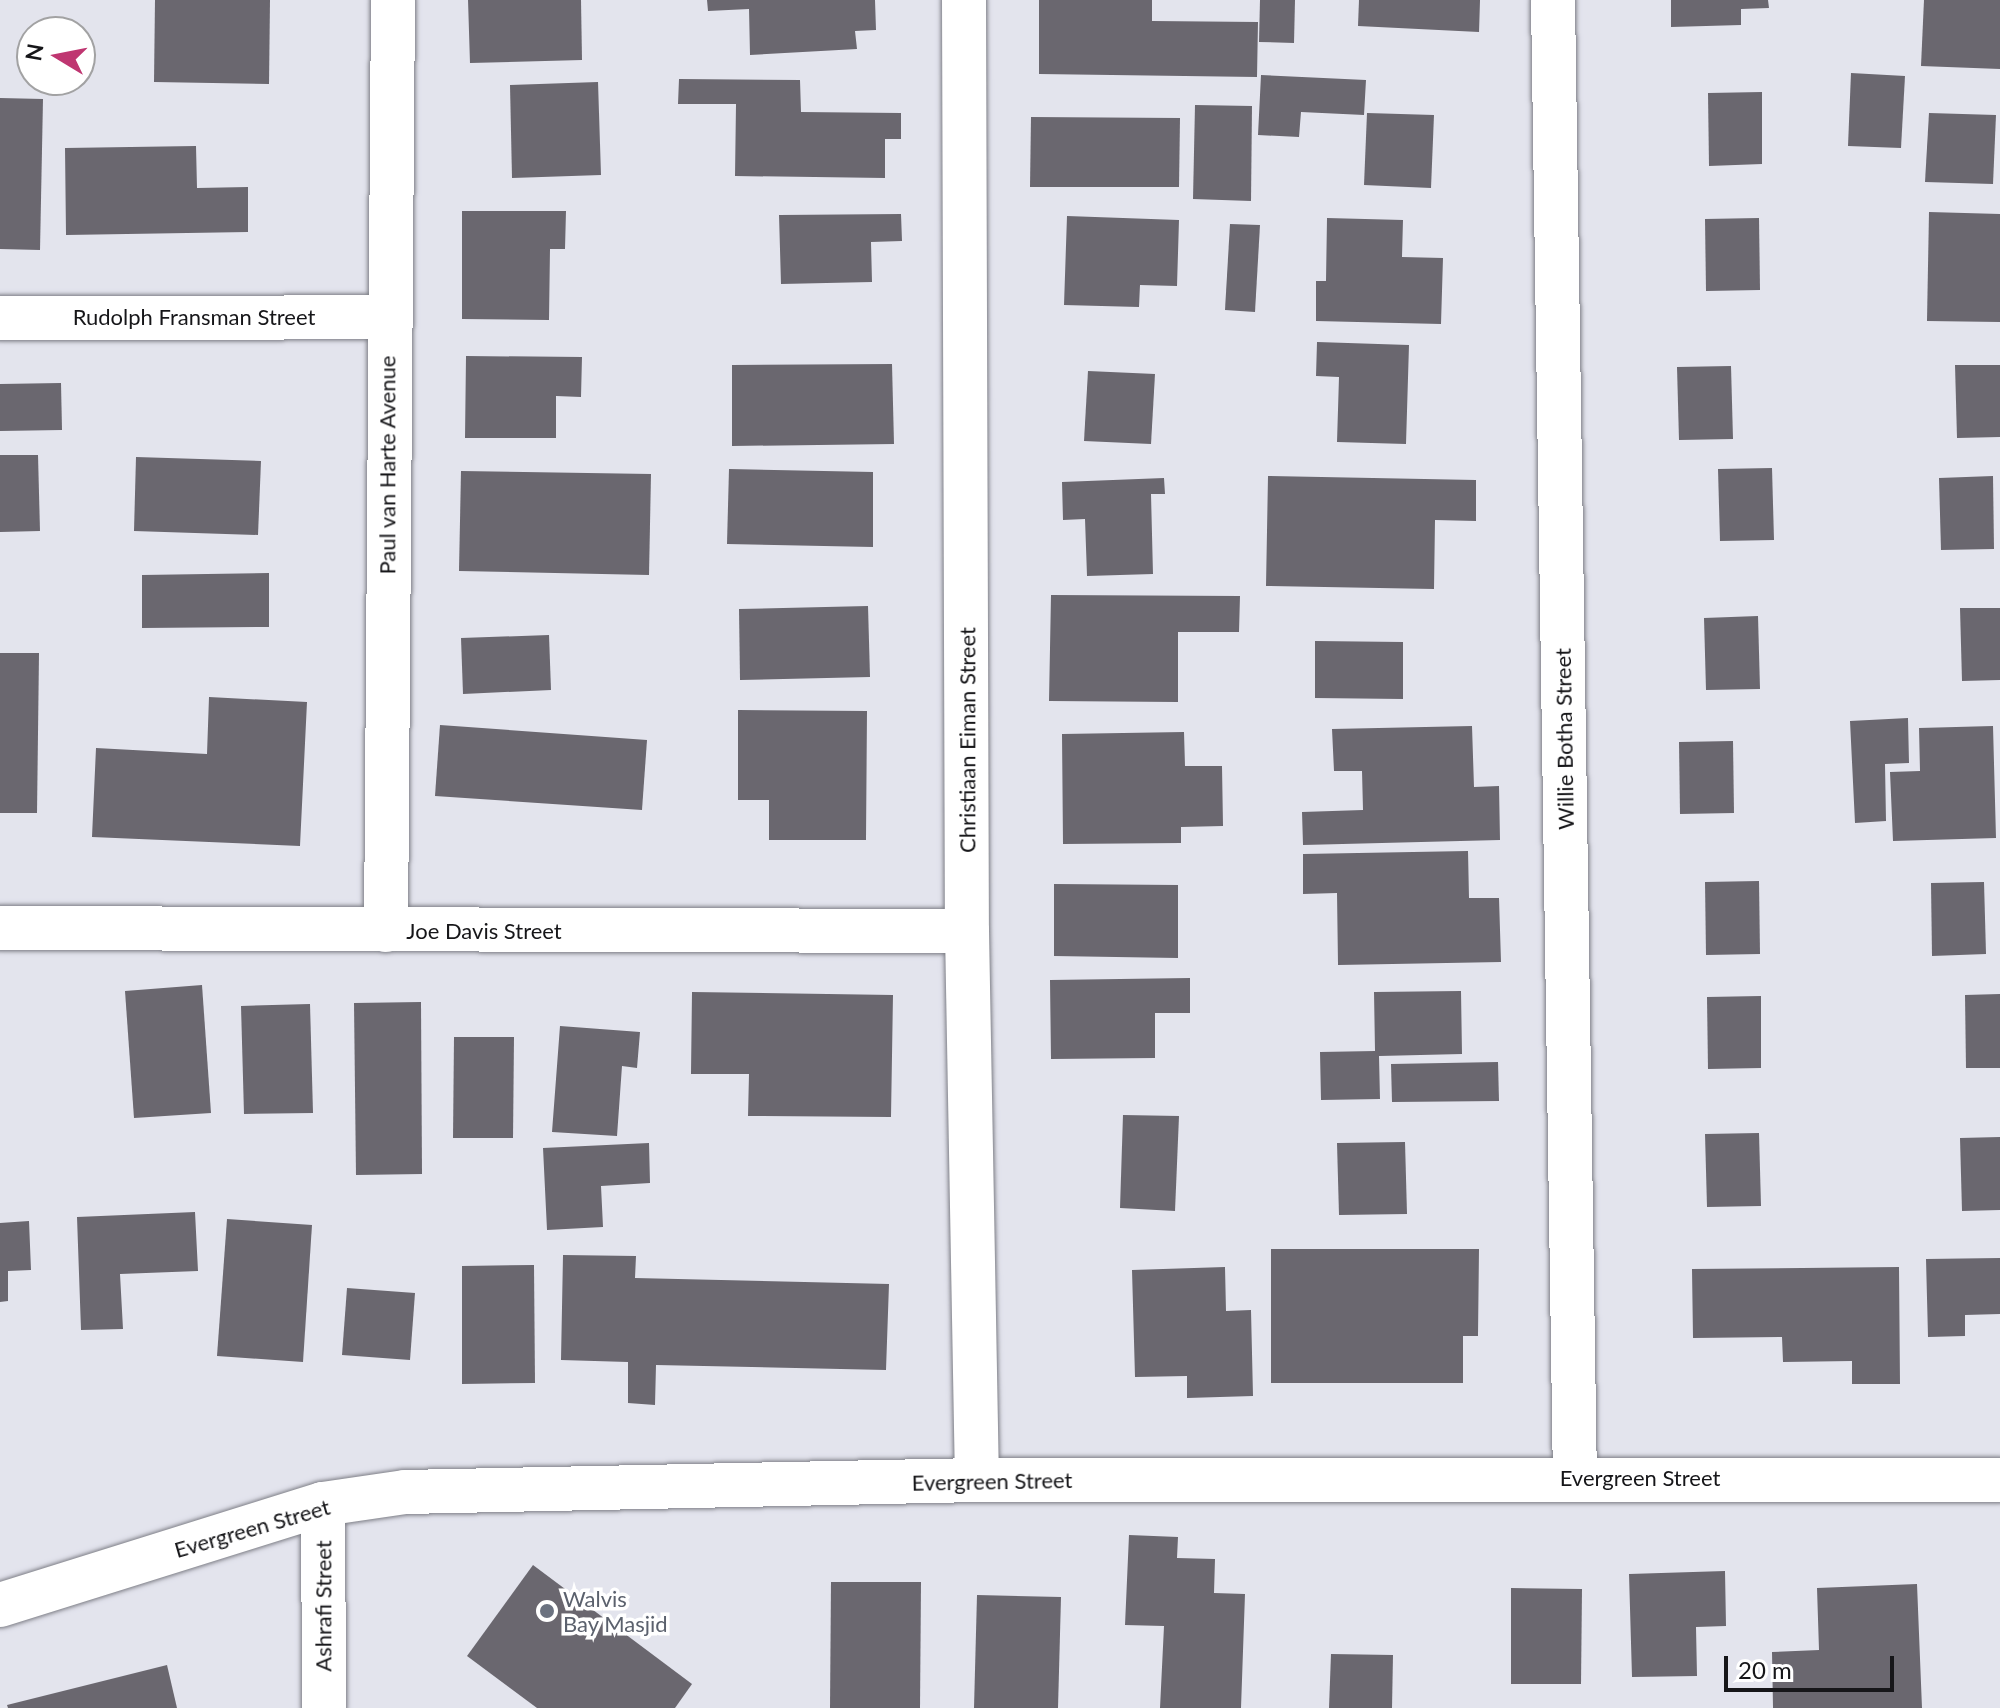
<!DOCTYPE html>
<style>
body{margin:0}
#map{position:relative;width:2000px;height:1708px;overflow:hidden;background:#e3e4ed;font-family:Lato,sans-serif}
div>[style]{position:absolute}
.building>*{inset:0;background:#6a676f}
.roads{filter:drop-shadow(0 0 2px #7e7f87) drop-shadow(0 0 2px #7e7f87)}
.street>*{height:44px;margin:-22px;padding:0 22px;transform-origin:22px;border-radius:22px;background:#fff}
.dots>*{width:22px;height:22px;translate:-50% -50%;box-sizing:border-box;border:4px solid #fff;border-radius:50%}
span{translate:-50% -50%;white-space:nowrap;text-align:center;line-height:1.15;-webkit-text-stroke:7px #fff;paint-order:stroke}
.street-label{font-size:22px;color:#161619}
.worship-label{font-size:22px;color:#5b616d}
.left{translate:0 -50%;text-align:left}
.north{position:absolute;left:16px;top:16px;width:80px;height:80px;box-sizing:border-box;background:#fff;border:2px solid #a2a2a3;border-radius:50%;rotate:280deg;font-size:22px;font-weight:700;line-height:32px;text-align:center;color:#161619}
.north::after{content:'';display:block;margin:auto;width:28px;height:36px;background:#bf3671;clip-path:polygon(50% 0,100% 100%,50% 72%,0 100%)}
.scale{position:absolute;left:1724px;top:1656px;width:170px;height:36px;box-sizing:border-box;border:4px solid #161619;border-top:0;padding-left:10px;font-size:24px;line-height:28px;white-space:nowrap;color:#161619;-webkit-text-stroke:6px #fff;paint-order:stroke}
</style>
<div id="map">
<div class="building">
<i style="clip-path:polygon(155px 0,270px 0,269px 84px,154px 82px)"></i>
<i style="clip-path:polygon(468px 0,581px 0,582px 60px,470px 63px)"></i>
<i style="clip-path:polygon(707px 0,875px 0,876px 30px,855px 31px,857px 49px,750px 55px,749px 9px,708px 11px)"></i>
<i style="clip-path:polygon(1039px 0,1152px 0,1152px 21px,1258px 22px,1257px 77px,1039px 74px)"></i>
<i style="clip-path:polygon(1260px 0,1295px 0,1294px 43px,1259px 42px)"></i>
<i style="clip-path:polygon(1359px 0,1480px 0,1479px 32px,1358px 26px)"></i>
<i style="clip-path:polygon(1671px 0,1768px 0,1769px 8px,1741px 9px,1741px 25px,1671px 27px)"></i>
<i style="clip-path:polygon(1924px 0,2000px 0,2000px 69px,1921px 66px)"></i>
<i style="clip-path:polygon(1851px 73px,1905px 76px,1901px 148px,1848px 146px)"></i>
<i style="clip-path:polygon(1261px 75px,1366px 80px,1364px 115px,1301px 112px,1299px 137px,1258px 135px)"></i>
<i style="clip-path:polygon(679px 79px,800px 80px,801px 112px,901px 113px,901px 139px,885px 139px,885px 178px,735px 176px,736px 104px,678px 104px)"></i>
<i style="clip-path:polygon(598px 82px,601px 175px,512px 178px,510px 85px)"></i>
<i style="clip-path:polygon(1762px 92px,1762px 164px,1709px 166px,1708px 93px)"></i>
<i style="clip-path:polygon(0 98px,43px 99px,40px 250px,0 249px)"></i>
<i style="clip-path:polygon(1195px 105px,1252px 106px,1251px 201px,1193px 199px)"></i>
<i style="clip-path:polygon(1367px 113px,1434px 115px,1431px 188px,1364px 185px)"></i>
<i style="clip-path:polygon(1929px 113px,1996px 115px,1993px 184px,1925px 182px)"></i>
<i style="clip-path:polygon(1031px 117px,1180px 118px,1179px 187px,1030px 187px)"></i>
<i style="clip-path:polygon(196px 146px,197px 188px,248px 187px,248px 232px,66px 235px,65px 148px)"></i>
<i style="clip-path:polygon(462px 211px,566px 211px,565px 249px,550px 249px,549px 320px,462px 319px)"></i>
<i style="clip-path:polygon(1929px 212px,2000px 214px,2000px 322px,1927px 321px)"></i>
<i style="clip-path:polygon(901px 214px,902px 241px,871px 242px,872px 282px,781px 284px,779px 215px)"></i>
<i style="clip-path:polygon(1067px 216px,1179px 220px,1177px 286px,1140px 285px,1139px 307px,1064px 305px)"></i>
<i style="clip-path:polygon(1327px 218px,1403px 220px,1402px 257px,1443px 258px,1441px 324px,1316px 321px,1316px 281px,1326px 281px)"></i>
<i style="clip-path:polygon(1759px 218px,1760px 290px,1706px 291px,1705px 219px)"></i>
<i style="clip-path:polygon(1230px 224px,1260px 225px,1255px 312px,1225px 310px)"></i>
<i style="clip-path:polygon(1317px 342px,1409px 345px,1406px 444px,1337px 442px,1339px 377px,1316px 376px)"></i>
<i style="clip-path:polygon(466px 356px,582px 357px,581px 397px,556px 396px,556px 438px,465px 438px)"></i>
<i style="clip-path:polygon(892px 364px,894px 444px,732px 446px,732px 365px)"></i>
<i style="clip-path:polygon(1955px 365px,2000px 365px,2000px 437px,1957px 438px)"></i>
<i style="clip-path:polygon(1731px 366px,1733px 439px,1679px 440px,1677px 367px)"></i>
<i style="clip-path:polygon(1088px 371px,1155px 374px,1151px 444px,1084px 441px)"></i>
<i style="clip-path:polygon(61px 383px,62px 430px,0 431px,0 384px)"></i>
<i style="clip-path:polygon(0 455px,38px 455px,40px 531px,0 532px)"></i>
<i style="clip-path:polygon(136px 457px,261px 461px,258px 535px,134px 531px)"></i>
<i style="clip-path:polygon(1772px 468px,1774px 540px,1720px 541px,1718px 469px)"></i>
<i style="clip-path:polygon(729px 469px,873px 472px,873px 547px,727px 544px)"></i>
<i style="clip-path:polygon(461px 471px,651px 474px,649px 575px,459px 571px)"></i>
<i style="clip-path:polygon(1268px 476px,1476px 480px,1476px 521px,1435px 520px,1434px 589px,1266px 586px)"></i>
<i style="clip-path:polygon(1993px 476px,1994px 549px,1941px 550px,1939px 478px)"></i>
<i style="clip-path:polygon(1164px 478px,1165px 494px,1151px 494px,1153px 574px,1087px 576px,1085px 519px,1063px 520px,1062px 482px)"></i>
<i style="clip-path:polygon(269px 573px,269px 627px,142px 628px,142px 575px)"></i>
<i style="clip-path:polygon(1051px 595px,1240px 596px,1239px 632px,1178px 632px,1178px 702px,1049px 701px)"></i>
<i style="clip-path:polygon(868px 606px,870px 677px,740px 680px,739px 609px)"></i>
<i style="clip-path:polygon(1960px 608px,2000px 608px,2000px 680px,1962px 681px)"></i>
<i style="clip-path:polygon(1758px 616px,1760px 689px,1706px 690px,1704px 618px)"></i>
<i style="clip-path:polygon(549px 635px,551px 690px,463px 694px,461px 638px)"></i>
<i style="clip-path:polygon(1315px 641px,1403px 642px,1403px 699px,1315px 698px)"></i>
<i style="clip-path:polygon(0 653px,39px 653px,37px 813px,0 813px)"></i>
<i style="clip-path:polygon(209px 697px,307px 702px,300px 846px,92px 837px,96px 748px,207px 754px)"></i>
<i style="clip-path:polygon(738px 710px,867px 711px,866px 840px,769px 840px,769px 800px,738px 800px)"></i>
<i style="clip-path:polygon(1908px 718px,1909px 763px,1885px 764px,1886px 821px,1855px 823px,1850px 721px)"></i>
<i style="clip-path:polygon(440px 725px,647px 740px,642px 810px,435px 796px)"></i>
<i style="clip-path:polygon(1472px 726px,1474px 787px,1499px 786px,1500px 840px,1303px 845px,1302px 812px,1363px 810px,1362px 771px,1334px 771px,1332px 729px)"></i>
<i style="clip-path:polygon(1993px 726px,1996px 838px,1893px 841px,1890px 772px,1920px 771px,1919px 728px)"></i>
<i style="clip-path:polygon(1184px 732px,1185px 766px,1222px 766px,1223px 826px,1181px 827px,1181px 843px,1063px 844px,1062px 734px)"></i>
<i style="clip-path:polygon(1733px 741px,1734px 813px,1680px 814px,1679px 742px)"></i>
<i style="clip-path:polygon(1468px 851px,1469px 898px,1499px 898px,1501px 962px,1338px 965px,1337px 893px,1303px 894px,1303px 854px)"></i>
<i style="clip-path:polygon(1759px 881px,1760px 954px,1706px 955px,1705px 882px)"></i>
<i style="clip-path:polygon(1984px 882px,1986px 954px,1932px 956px,1931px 883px)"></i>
<i style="clip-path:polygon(1054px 884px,1178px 885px,1178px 958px,1054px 956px)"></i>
<i style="clip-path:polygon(1190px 978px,1190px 1013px,1155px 1013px,1155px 1058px,1051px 1059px,1050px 980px)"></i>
<i style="clip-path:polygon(202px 985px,211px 1113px,134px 1118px,125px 991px)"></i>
<i style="clip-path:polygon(1461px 991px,1462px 1054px,1379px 1056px,1380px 1099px,1321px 1100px,1320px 1052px,1375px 1051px,1374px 992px)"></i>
<i style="clip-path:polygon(692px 992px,893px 995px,891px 1117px,748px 1116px,749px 1074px,691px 1074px)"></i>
<i style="clip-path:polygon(2000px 994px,2000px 1068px,1966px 1068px,1965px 995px)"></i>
<i style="clip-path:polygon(1761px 996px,1761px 1068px,1708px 1069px,1707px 997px)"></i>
<i style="clip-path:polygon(421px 1002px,422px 1174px,356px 1175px,354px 1003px)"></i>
<i style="clip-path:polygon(310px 1004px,313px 1113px,244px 1114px,241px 1006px)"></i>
<i style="clip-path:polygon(560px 1026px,640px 1032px,637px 1068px,622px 1066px,617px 1136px,552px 1132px)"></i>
<i style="clip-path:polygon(454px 1037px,514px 1037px,513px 1138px,453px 1138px)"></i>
<i style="clip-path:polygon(1498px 1062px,1499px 1101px,1392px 1102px,1391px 1064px)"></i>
<i style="clip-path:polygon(1123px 1115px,1179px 1116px,1175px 1211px,1120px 1208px)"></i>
<i style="clip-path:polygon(1759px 1133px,1761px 1206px,1707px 1207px,1705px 1134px)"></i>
<i style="clip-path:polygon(2000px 1137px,2000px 1210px,1962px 1211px,1960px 1138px)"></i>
<i style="clip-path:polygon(1405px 1142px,1407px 1214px,1339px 1215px,1337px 1143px)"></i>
<i style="clip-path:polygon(649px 1143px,650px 1183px,601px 1186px,603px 1227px,547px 1230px,543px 1148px)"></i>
<i style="clip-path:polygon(195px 1212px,198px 1271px,120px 1274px,123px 1329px,81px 1330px,77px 1217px)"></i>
<i style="clip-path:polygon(227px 1219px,312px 1225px,303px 1362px,217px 1356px)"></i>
<i style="clip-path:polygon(29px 1221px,31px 1270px,8px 1271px,8px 1301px,0 1302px,0 1223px)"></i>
<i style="clip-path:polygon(1271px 1249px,1479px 1249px,1478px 1336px,1463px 1336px,1463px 1383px,1271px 1383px)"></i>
<i style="clip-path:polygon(563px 1255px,636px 1256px,635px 1278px,889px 1284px,886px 1370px,656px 1365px,655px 1405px,628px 1403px,628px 1362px,561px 1360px)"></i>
<i style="clip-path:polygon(2000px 1258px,2000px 1314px,1965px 1315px,1965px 1336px,1928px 1337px,1926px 1259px)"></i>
<i style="clip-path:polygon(534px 1265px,535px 1383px,462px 1384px,462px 1266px)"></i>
<i style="clip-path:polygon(1225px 1267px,1226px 1311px,1251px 1310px,1253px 1396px,1187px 1398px,1187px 1376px,1135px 1377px,1132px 1270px)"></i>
<i style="clip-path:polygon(1899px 1267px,1900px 1384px,1852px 1384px,1852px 1361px,1783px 1362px,1782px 1337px,1693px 1338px,1692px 1269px)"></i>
<i style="clip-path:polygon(347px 1288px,415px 1293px,410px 1360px,342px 1355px)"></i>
<i style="clip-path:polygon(1129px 1535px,1178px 1537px,1177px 1558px,1215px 1559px,1214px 1593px,1245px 1594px,1241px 1708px,1160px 1708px,1164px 1626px,1125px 1625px)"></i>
<i style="clip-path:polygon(533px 1565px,692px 1684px,675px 1708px,537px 1708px,467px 1656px)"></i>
<i style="clip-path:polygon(1725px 1571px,1726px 1626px,1696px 1627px,1697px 1676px,1632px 1677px,1629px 1574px)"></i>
<i style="clip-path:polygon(831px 1582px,921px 1582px,920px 1708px,830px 1708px)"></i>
<i style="clip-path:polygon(1917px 1584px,1922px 1708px,1773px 1708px,1772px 1652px,1819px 1650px,1817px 1588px)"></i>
<i style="clip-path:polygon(1511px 1588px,1582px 1589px,1581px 1684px,1511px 1684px)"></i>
<i style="clip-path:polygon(977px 1595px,1061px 1597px,1058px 1708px,974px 1708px)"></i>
<i style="clip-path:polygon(1331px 1654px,1393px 1655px,1392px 1708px,1329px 1708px)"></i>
<i style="clip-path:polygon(167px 1665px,177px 1708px,8px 1708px,7px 1705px)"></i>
</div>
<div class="roads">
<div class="street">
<i style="left:964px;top:0;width:931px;rotate:89.82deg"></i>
<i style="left:967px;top:931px;width:549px;rotate:88.96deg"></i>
<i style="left:1553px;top:0;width:1478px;rotate:89.15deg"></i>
<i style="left:0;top:318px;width:387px;rotate:-0.1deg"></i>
<i style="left:0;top:928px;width:967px;rotate:0.18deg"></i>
<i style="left:386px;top:930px;width:930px;rotate:-89.57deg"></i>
<i style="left:323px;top:1504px;width:204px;rotate:89.7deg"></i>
<i style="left:0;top:1605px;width:338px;rotate:-17.4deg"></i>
<i style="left:323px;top:1504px;width:83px;rotate:-8.3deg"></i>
<i style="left:405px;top:1492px;width:572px;rotate:-1.2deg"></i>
<i style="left:977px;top:1480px;width:1023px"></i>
</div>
</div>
<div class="dots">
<i style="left:547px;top:1611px;background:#6b7280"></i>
</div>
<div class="street-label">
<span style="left:194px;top:317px">Rudolph Fransman Street</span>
<span style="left:387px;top:465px;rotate:-90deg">Paul van Harte Avenue</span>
<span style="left:1564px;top:739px;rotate:-91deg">Willie Botha Street</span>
<span style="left:967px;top:740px;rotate:-90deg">Christiaan Eiman Street</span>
<span style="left:484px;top:931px">Joe Davis Street</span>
<span style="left:1640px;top:1478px">Evergreen Street</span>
<span style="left:992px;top:1481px;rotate:-1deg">Evergreen Street</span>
<span style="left:252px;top:1528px;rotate:-16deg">Evergreen Street</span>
<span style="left:323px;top:1606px;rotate:-90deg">Ashrafi Street</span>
</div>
<div class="worship-label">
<span class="left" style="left:563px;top:1611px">Walvis<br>Bay Masjid</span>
</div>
<div class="north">N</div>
<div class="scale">20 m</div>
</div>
